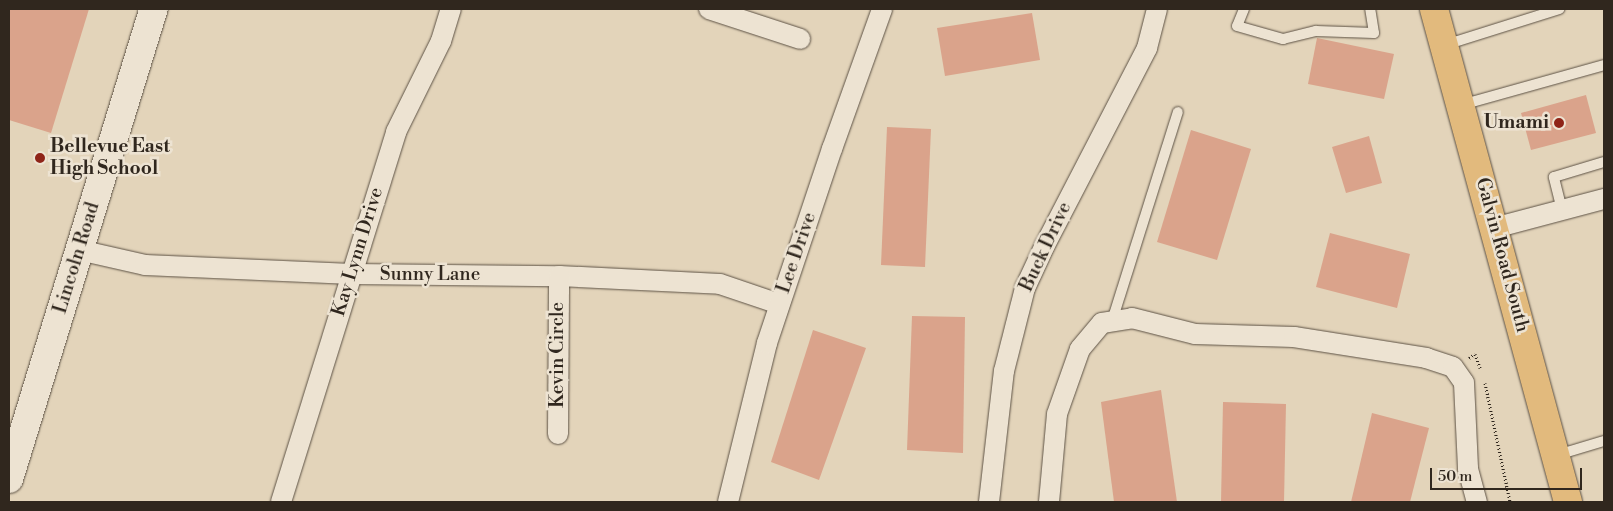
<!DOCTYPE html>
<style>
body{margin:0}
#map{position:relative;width:1613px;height:511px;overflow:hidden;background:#e3d4ba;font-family:"Libre Bodoni",serif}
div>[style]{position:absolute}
.building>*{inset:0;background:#daa38b}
.path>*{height:3px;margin-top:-1.5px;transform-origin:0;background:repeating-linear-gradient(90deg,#30271e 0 1px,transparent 0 3.5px)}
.roads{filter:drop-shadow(0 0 1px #5d5245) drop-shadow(0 0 1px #5d5245)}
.lane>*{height:10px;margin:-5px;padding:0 5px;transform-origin:5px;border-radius:5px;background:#ede3d2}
.street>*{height:20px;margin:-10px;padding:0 10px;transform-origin:10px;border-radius:10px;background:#ede3d2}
.secondary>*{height:28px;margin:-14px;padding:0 14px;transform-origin:14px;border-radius:14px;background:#ede3d2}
.primary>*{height:28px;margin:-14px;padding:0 14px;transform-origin:14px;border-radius:14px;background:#e2ba7d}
.dots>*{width:14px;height:14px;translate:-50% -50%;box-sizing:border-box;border:2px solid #ede3d2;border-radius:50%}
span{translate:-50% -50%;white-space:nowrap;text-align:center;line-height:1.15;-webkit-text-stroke:5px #ede3d2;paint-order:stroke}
.poi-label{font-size:19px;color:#30271e;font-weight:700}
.right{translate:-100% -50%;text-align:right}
.left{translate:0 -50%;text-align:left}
.street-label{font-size:19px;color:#30271e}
.frame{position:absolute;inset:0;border:10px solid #30271e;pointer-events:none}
.scale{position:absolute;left:1430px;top:468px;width:152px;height:22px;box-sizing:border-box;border:2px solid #30271e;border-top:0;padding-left:6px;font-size:15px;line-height:18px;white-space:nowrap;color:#30271e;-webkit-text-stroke:4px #ede3d2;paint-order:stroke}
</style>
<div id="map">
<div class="building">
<i style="clip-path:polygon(10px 9px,89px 9px,51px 133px,9px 120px)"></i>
<i style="clip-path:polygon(1032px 13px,1040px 60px,945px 76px,937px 28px)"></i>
<i style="clip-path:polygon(1317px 38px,1394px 54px,1384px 99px,1308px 84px)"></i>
<i style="clip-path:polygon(1586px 95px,1596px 133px,1531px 150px,1521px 113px)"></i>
<i style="clip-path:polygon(887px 127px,931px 129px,925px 267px,881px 265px)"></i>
<i style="clip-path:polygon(1191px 130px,1251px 149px,1217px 260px,1157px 242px)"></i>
<i style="clip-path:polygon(1369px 136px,1382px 183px,1346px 193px,1332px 147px)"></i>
<i style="clip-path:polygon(1330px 233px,1410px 254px,1397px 308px,1316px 287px)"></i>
<i style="clip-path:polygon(912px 316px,965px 317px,963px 453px,907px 450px)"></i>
<i style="clip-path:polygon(813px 330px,866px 348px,819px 480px,771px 462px)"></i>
<i style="clip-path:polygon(1161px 390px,1177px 502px,1114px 502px,1101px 402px)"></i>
<i style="clip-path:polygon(1223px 402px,1286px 404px,1284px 502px,1221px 502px)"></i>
<i style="clip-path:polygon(1372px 413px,1429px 428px,1410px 502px,1351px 502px)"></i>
</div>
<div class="path">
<i style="left:1469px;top:358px;width:7px;rotate:-34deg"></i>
<i style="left:1475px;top:354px;width:15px;rotate:70deg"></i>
<i style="left:1485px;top:383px;width:122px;rotate:78.1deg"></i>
</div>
<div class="roads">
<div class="lane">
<i style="left:1244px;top:9px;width:18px;rotate:112deg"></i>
<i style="left:1237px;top:26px;width:48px;rotate:15.8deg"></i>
<i style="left:1283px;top:39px;width:34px;rotate:-14deg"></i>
<i style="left:1316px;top:31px;width:58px;rotate:2deg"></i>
<i style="left:1374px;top:33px;width:24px;rotate:-99deg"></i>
<i style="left:1445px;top:45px;width:120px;rotate:-17.5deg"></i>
<i style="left:1461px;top:105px;width:148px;rotate:-15.6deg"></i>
<i style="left:1562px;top:210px;width:34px;rotate:-104deg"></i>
<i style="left:1554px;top:177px;width:52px;rotate:-16.7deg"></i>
<i style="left:1112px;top:321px;width:219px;rotate:-72.5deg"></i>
<i style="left:1557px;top:455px;width:49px;rotate:-16.6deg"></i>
</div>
<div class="street">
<i style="left:709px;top:9px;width:96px;rotate:18.2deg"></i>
<i style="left:1494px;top:228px;width:114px;rotate:-14.8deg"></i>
<i style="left:79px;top:250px;width:68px;rotate:12.8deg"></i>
<i style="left:145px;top:265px;width:207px;rotate:2.5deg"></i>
<i style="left:352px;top:274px;width:207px;rotate:0.6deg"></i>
<i style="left:559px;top:276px;width:161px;rotate:2.8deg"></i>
<i style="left:720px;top:284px;width:62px;rotate:18.7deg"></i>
<i style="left:558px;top:434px;width:158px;rotate:-89.6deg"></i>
<i style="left:281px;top:502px;width:387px;rotate:-72.7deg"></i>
<i style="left:396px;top:132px;width:102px;rotate:-63.7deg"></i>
<i style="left:441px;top:41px;width:34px;rotate:-73deg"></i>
<i style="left:728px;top:502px;width:164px;rotate:-76.2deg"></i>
<i style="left:767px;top:343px;width:205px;rotate:-71.5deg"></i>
<i style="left:832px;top:149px;width:149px;rotate:-70.3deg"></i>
<i style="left:989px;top:502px;width:132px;rotate:-83.5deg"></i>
<i style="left:1004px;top:371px;width:86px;rotate:-75.8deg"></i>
<i style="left:1025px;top:288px;width:47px;rotate:-65.1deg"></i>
<i style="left:1045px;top:245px;width:222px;rotate:-62.6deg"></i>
<i style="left:1147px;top:48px;width:40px;rotate:-75.6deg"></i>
<i style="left:1049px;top:502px;width:88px;rotate:-84.8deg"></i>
<i style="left:1057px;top:414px;width:69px;rotate:-70.5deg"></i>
<i style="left:1080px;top:349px;width:34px;rotate:-50deg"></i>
<i style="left:1102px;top:323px;width:30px;rotate:-9deg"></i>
<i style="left:1132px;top:318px;width:65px;rotate:14.3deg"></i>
<i style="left:1195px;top:334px;width:99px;rotate:1.7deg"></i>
<i style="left:1294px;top:337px;width:134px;rotate:9deg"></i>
<i style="left:1426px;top:358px;width:28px;rotate:18deg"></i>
<i style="left:1453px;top:367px;width:19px;rotate:55deg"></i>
<i style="left:1464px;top:383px;width:86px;rotate:87.3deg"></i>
<i style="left:1468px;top:469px;width:34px;rotate:75deg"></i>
</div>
<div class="secondary">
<i style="left:9px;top:479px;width:492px;rotate:-72.9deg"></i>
</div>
<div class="primary">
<i style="left:1434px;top:9px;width:511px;rotate:74.79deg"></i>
</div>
</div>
<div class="dots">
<i style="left:1559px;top:123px;background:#8f2418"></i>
<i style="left:40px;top:158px;background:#8f2418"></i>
</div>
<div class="poi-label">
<span class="right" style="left:1549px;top:123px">Umami</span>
<span class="left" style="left:50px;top:158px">Bellevue East<br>High School</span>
</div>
<div class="street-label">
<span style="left:1046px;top:247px;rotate:-65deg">Buck Drive</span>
<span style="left:358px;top:252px;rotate:-73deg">Kay Lynn Drive</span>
<span style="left:797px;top:253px;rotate:-71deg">Lee Drive</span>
<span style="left:1502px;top:255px;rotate:75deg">Galvin Road South</span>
<span style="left:77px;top:258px;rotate:-73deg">Lincoln Road</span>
<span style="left:430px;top:275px">Sunny Lane</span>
<span style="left:558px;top:355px;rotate:-90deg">Kevin Circle</span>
</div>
<div class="frame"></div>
<div class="scale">50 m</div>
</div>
